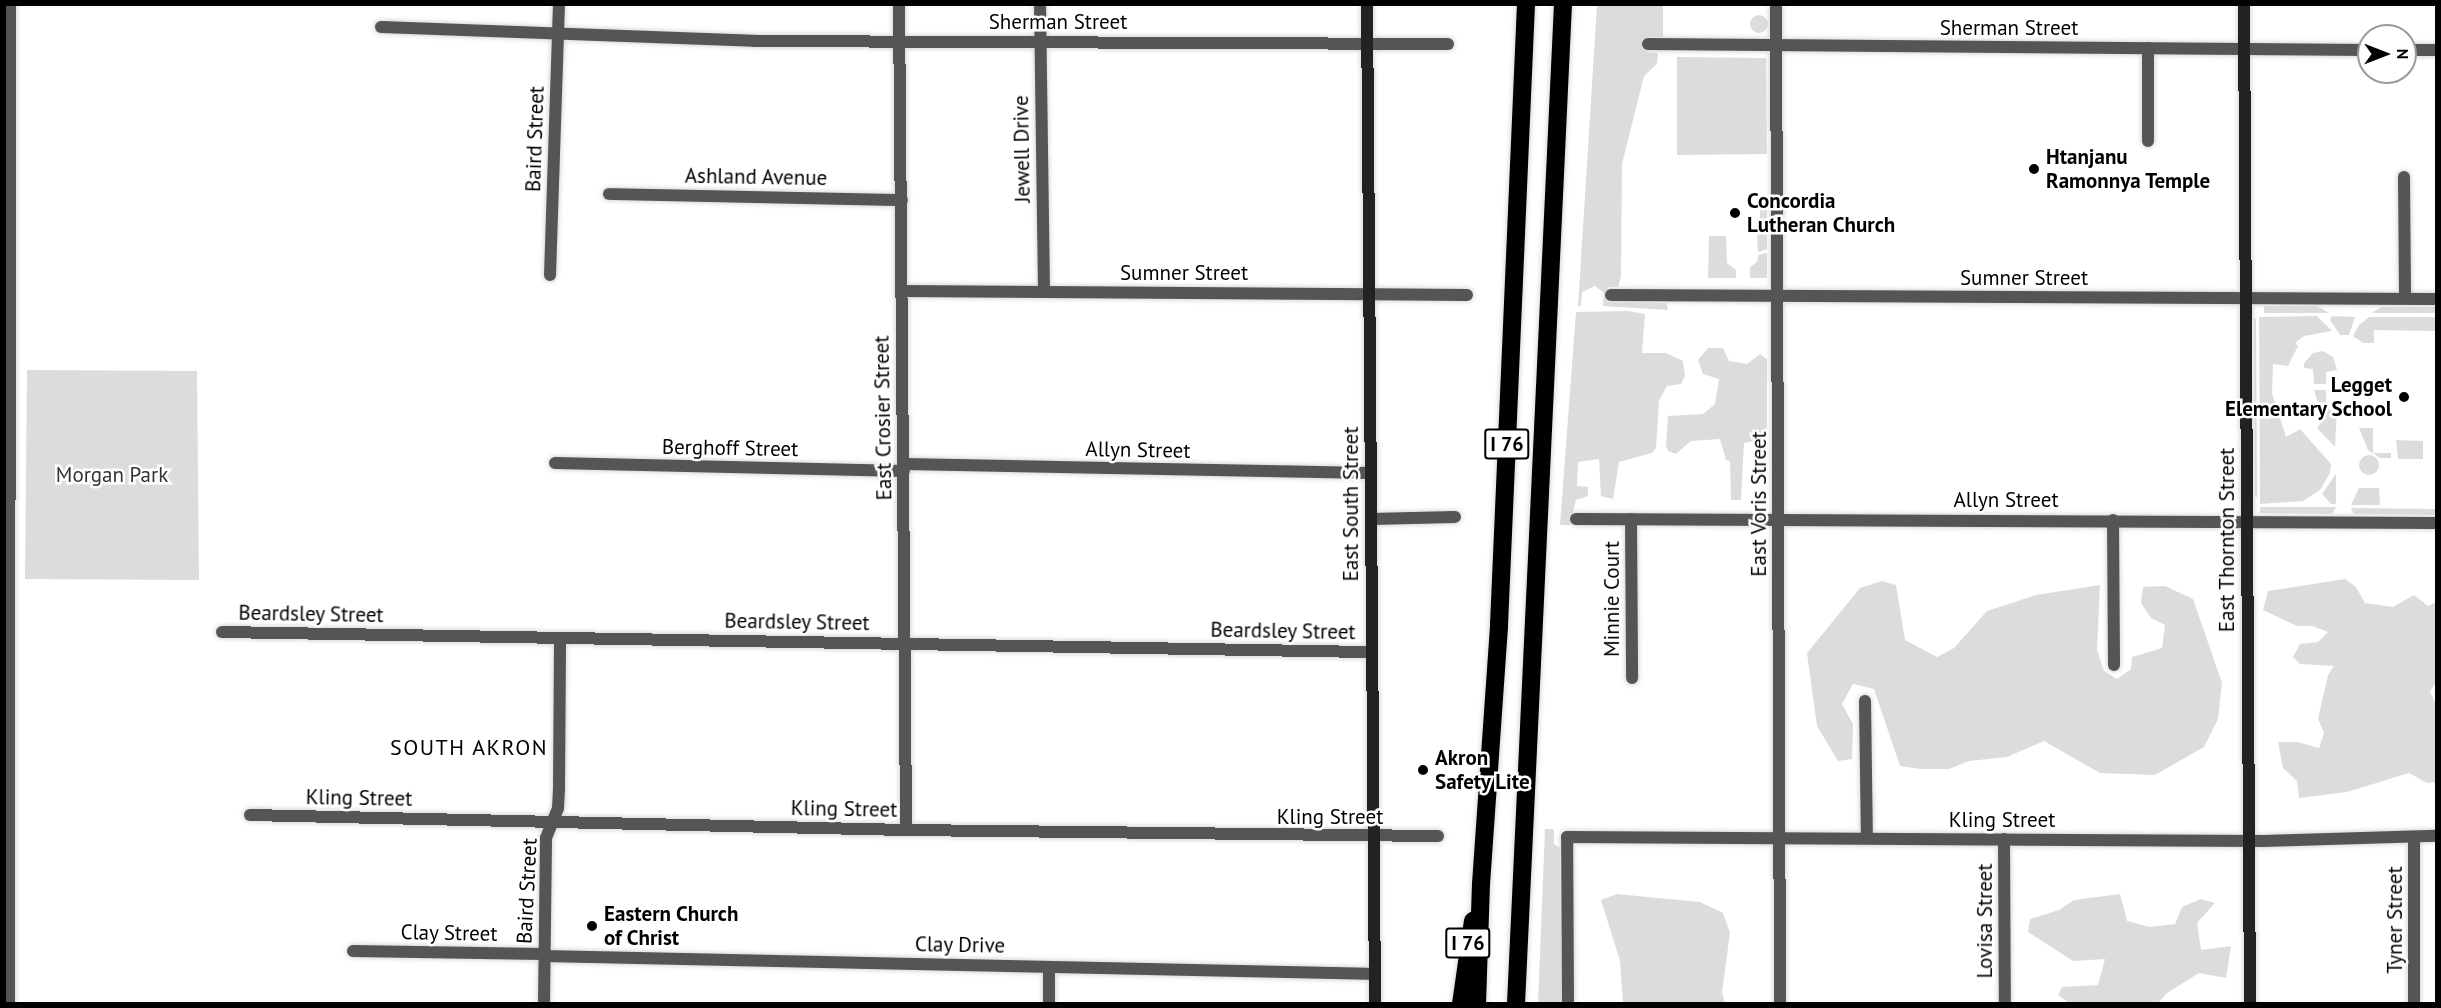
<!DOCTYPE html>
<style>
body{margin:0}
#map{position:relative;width:2441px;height:1008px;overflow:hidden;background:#fff;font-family:"PT Sans",sans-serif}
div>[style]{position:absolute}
.green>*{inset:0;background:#dcdcdc}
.round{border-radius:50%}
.roads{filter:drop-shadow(0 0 2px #dbdbdb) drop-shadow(0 0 2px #dbdbdb)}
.minor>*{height:12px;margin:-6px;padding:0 6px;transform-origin:6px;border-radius:6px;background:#555}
.tertiary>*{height:12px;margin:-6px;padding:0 6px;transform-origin:6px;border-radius:6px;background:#555}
.secondary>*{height:12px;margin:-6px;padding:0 6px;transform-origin:6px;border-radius:6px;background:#222}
.motorway>*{height:18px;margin:-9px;padding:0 9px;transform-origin:9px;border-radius:9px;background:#000}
.dots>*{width:16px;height:16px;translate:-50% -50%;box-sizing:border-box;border:3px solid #fff;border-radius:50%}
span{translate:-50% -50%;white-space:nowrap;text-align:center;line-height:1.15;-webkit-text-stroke:5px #fff;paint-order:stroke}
.shield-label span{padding:2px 4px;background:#fff;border:2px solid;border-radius:4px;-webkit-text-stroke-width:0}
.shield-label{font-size:20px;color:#000;font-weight:700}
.street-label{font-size:21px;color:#000}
.poi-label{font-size:21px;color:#000;font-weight:700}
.left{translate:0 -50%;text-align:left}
.right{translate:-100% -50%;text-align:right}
.park-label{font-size:21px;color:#333}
.neighbourhood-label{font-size:22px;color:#000;letter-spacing:1.5px}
.frame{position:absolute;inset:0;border:6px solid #000;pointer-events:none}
.north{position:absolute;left:2357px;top:24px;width:60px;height:60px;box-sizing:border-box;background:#fff;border:2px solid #999;border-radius:50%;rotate:90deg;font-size:16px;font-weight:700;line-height:24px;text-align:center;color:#000}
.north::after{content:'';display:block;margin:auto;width:21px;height:27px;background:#000;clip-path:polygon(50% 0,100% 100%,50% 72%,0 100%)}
</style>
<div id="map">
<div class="green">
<i style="clip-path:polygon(1597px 5px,1663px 5px,1663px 37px,1647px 37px,1647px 52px,1658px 53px,1657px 64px,1644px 76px,1622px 164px,1621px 277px,1618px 287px,1608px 287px,1607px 302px,1666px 303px,1668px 310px,1603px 306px,1604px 293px,1595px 286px,1582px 292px,1581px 306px,1578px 306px)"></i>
<i class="round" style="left:1750px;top:15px;width:18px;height:18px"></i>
<i style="clip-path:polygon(1677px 57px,1766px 58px,1767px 154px,1677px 155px)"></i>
<i style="clip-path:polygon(1760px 207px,1767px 207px,1767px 249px,1758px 252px,1756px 219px,1760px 219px)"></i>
<i style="clip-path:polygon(1709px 236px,1726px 236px,1727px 263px,1736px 270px,1736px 278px,1708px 278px)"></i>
<i style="clip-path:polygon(1767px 253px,1767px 278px,1750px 278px,1750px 267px,1757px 262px,1758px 255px)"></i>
<i style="clip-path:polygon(2264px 306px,2317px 306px,2329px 313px,2264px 313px)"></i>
<i style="clip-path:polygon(2382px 307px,2436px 307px,2436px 313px,2371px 313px)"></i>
<i style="clip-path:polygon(1628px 311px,1645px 314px,1642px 353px,1666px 353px,1683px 361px,1685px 376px,1681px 384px,1667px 386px,1659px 401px,1656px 448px,1652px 453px,1619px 462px,1613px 499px,1601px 496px,1599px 459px,1578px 462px,1577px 486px,1588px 487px,1588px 496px,1576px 500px,1570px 525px,1560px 525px,1576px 312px)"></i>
<i style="clip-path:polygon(2317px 316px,2332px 331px,2304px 336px,2295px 343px,2298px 346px,2288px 366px,2273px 364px,2272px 393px,2286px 437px,2300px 429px,2331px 464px,2330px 473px,2320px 490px,2303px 501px,2260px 504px,2259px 317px)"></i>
<i style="clip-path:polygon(2332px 316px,2355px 317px,2349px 335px,2340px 335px,2330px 320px)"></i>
<i style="clip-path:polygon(2369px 317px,2436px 317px,2436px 331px,2374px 330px,2374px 343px,2363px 343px,2353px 336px,2359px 325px)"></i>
<i style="clip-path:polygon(2254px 319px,2256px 319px,2257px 497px,2255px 497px)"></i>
<i style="clip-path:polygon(1708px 348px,1723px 348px,1729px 361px,1747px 364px,1760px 354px,1767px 359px,1767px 432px,1763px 439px,1744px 443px,1741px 500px,1731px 500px,1730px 461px,1726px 460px,1720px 439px,1691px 441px,1676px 454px,1668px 451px,1666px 445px,1668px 416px,1703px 414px,1715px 404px,1719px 379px,1703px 374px,1698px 360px)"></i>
<i style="clip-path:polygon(2323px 351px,2333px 357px,2337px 370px,2326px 372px,2326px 384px,2314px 384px,2313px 369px,2304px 368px,2304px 363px,2313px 353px)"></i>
<i style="clip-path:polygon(27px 370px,197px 371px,199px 580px,25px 579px)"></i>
<i style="clip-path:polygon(2314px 390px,2326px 390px,2326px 409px,2337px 411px,2335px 447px,2317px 428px,2323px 420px)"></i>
<i style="clip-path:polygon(2359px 428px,2373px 428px,2373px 453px,2391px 453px,2391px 458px,2380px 458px,2368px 450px)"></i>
<i style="clip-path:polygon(2396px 440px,2423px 441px,2423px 459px,2398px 459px)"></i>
<i class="round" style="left:2359px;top:455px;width:20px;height:20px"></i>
<i style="clip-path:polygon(2336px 474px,2336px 504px,2331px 504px,2322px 494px)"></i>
<i style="clip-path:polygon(2359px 488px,2379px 488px,2380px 505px,2351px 505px)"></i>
<i style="clip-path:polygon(2260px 507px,2336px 507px,2332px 514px,2260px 513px)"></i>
<i style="clip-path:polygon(2351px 508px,2436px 509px,2436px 515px,2354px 514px)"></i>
<i style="clip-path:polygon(2345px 579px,2356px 587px,2365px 603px,2393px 607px,2414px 595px,2428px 606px,2436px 602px,2436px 683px,2430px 691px,2436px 705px,2436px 782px,2427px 783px,2409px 773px,2347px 792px,2299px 798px,2297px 781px,2283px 768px,2278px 742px,2298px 742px,2319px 748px,2324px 733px,2318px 719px,2328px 675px,2334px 666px,2300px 664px,2293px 657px,2300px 644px,2318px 642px,2328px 632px,2312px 626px,2297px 626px,2263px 610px,2268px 591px)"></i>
<i style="clip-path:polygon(1882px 581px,1896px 585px,1905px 640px,1937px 657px,1954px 648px,1987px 611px,2036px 595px,2100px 585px,2097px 650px,2104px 671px,2117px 679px,2131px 669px,2132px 657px,2162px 648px,2165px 625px,2151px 618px,2141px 603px,2143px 587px,2165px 586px,2193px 599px,2222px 683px,2218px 719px,2204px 747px,2155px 775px,2100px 773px,2044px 741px,2007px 757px,1969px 761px,1949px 769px,1920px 769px,1900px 766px,1874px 689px,1853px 684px,1842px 704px,1853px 724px,1852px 759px,1838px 761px,1817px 726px,1807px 653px,1860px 588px)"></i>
<i style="clip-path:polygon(1545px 829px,1554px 829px,1554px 844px,1560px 848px,1562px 1003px,1538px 1003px)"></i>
<i style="clip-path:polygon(1617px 894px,1700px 902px,1723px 913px,1730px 933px,1722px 992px,1725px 1003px,1623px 1003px,1620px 961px,1601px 900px)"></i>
<i style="clip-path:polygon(2120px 894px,2127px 921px,2150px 927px,2175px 924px,2182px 907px,2201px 899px,2215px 903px,2197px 923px,2201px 950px,2231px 946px,2226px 978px,2199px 973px,2167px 993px,2158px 1003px,2069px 1003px,2058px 995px,2062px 987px,2098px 985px,2105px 959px,2073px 961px,2028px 932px,2030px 919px,2059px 910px,2074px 900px)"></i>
</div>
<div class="roads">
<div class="minor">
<i style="left:899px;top:4px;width:826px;rotate:89.51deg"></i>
<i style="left:1040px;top:4px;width:288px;rotate:89.2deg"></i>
<i style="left:381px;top:27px;width:373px;rotate:2.1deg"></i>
<i style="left:754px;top:41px;width:694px;rotate:0.25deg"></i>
<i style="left:1648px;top:44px;width:721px;rotate:0.48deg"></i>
<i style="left:2148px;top:48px;width:93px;rotate:90deg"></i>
<i style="left:2405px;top:50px;width:31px"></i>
<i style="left:2404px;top:177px;width:121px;rotate:89.5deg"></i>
<i style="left:609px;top:194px;width:293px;rotate:1.2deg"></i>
<i style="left:550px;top:275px;width:271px;rotate:-88.1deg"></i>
<i style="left:901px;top:291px;width:566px;rotate:0.4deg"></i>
<i style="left:1611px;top:295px;width:825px;rotate:0.28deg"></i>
<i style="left:555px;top:463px;width:349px;rotate:1.3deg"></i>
<i style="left:904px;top:464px;width:466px;rotate:1.1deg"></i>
<i style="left:1371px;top:519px;width:84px;rotate:-1.4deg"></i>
<i style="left:1576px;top:519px;width:860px;rotate:0.27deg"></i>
<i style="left:1631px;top:519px;width:159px;rotate:89.6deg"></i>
<i style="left:2113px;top:520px;width:145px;rotate:89.6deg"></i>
<i style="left:222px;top:632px;width:1149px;rotate:1deg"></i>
<i style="left:1865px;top:701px;width:137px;rotate:89.2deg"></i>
<i style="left:250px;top:815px;width:656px;rotate:1.31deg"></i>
<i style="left:906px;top:830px;width:532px;rotate:0.65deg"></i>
<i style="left:2414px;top:837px;width:167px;rotate:90deg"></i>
<i style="left:2004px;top:839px;width:165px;rotate:89.7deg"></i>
<i style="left:353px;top:951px;width:191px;rotate:0.9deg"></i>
<i style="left:544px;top:956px;width:831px;rotate:1.24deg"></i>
<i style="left:544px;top:1004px;width:166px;rotate:-89.3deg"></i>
<i style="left:546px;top:838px;width:32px;rotate:-68deg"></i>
<i style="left:558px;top:808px;width:20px;rotate:-87deg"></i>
<i style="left:559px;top:788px;width:149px;rotate:-89.6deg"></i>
<i style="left:1049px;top:1004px;width:37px;rotate:-90deg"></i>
<i style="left:1568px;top:1004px;width:167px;rotate:-90.3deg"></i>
<i style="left:1567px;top:837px;width:696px;rotate:0.33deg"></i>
<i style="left:2263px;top:841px;width:173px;rotate:-1.7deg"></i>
</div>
<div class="tertiary">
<i style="left:1776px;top:4px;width:1000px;rotate:89.77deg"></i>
<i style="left:9px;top:1004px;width:1000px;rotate:-89.94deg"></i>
</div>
<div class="secondary">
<i style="left:1367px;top:4px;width:1000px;rotate:89.54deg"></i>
<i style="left:2244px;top:4px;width:1000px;rotate:89.66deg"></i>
</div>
<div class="motorway">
<i style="left:1461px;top:1004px;width:84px;rotate:-81.8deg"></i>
<i style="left:1477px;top:1004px;width:120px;rotate:-88.1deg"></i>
<i style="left:1481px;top:884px;width:260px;rotate:-86deg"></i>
<i style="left:1499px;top:625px;width:622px;rotate:-87.51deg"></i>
<i style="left:1516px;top:1004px;width:1001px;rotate:-87.31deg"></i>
</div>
</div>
<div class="dots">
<i style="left:2034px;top:169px;background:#000"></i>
<i style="left:1735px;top:213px;background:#000"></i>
<i style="left:2404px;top:397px;background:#000"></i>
<i style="left:1423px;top:770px;background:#000"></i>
<i style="left:592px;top:926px;background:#000"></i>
</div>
<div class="shield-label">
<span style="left:1507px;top:444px">I 76</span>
<span style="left:1468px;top:943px">I 76</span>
</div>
<div class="street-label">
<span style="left:1058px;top:22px">Sherman Street</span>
<span style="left:2009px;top:28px">Sherman Street</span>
<span style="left:535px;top:139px;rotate:-88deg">Baird Street</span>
<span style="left:1022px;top:149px;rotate:-91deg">Jewell Drive</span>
<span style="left:756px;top:177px;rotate:1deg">Ashland Avenue</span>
<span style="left:1184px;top:273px">Sumner Street</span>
<span style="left:2024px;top:278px">Sumner Street</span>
<span style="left:883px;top:418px;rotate:-91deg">East Crosier Street</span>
<span style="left:730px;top:448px;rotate:1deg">Berghoff Street</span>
<span style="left:1138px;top:450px;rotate:1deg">Allyn Street</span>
<span style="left:2006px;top:500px">Allyn Street</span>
<span style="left:1351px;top:504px;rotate:-90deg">East South Street</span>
<span style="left:1759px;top:504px;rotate:-90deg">East Voris Street</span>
<span style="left:2227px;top:540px;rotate:-90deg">East Thornton Street</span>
<span style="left:1612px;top:599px;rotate:-90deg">Minnie Court</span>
<span style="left:311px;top:614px;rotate:1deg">Beardsley Street</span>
<span style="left:797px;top:622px;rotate:1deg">Beardsley Street</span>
<span style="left:1283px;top:631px;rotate:1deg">Beardsley Street</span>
<span style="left:359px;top:798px;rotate:1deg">Kling Street</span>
<span style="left:844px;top:809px;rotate:1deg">Kling Street</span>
<span style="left:1330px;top:817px">Kling Street</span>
<span style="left:2002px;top:820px">Kling Street</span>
<span style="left:527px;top:891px;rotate:-87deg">Baird Street</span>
<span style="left:2395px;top:920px;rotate:-90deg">Tyner Street</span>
<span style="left:1985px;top:921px;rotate:-90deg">Lovisa Street</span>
<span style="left:449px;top:933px;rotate:1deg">Clay Street</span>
<span style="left:960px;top:945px;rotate:1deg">Clay Drive</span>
</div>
<div class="poi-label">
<span class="left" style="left:2046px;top:169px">Htanjanu<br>Ramonnya Temple</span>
<span class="left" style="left:1747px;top:213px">Concordia<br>Lutheran Church</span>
<span class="right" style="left:2392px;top:397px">Legget<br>Elementary School</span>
<span class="left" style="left:1435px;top:770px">Akron<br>Safety Lite</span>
<span class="left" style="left:604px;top:926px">Eastern Church<br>of Christ</span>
</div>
<div class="park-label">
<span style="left:112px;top:475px">Morgan Park</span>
</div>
<div class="neighbourhood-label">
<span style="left:469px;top:748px">SOUTH AKRON</span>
</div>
<div class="frame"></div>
<div class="north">N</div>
</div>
